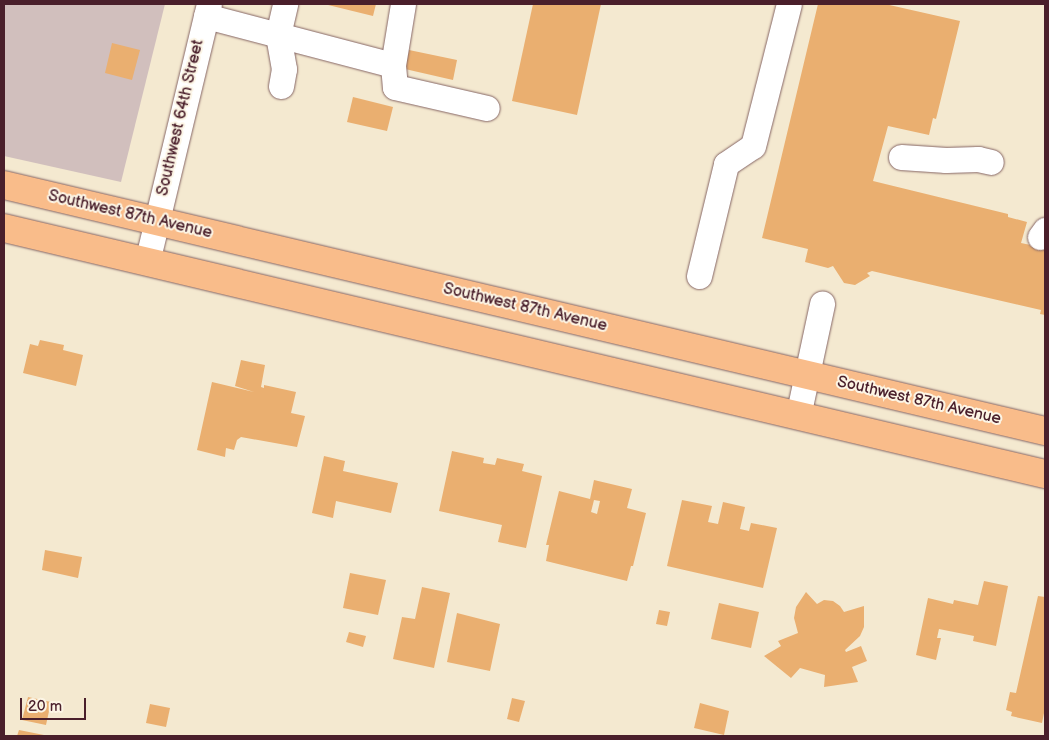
<!DOCTYPE html>
<style>
body{margin:0}
#map{position:relative;width:1049px;height:740px;overflow:hidden;background:#f4e9d0;font-family:"Balsamiq Sans",sans-serif}
div>[style]{position:absolute}
.industrial>*{inset:0;background:#d1bfbd}
.building>*{inset:0;background:#eaaf70}
.roads{filter:drop-shadow(0 0 1px #866665) drop-shadow(0 0 1px #866665)}
.minor>*{height:25px;margin:-12.5px;padding:0 12.5px;transform-origin:12.5px;border-radius:12.5px;background:#fff}
.major>*{height:28px;margin:-14px;padding:0 14px;transform-origin:14px;border-radius:14px;background:#f9bc8a}
span{translate:-50% -50%;white-space:nowrap;text-align:center;line-height:1.15;-webkit-text-stroke:4px #fcf5e5;paint-order:stroke}
.street-label{font-size:16px;color:#4a1f2b}
.frame{position:absolute;inset:0;border:5px solid #4a1f2b;pointer-events:none}
.scale{position:absolute;left:20px;top:698px;width:66px;height:22px;box-sizing:border-box;border:2px solid #4a1f2b;border-top:0;padding-left:6px;font-size:15px;line-height:18px;white-space:nowrap;color:#4a1f2b;-webkit-text-stroke:4px #fcf5e5;paint-order:stroke}
</style>
<div id="map">
<div class="industrial">
<i style="clip-path:polygon(4px 4px,165px 4px,121px 182px,4px 156px)"></i>
</div>
<div class="building">
<i style="clip-path:polygon(324px 4px,376px 4px,373px 16px)"></i>
<i style="clip-path:polygon(533px 4px,601px 4px,577px 115px,512px 101px)"></i>
<i style="clip-path:polygon(818px 4px,885px 4px,960px 21px,936px 119px,933px 118px,929px 135px,888px 126px,873px 181px,1008px 214px,1008px 217px,1027px 222px,1021px 243px,1045px 248px,1045px 315px,1040px 314px,1041px 310px,872px 271px,867px 273px,870px 276px,855px 285px,844px 283px,833px 266px,828px 268px,805px 262px,808px 249px,762px 238px)"></i>
<i style="clip-path:polygon(112px 43px,140px 50px,132px 80px,105px 73px)"></i>
<i style="clip-path:polygon(409px 50px,457px 60px,453px 80px,405px 69px)"></i>
<i style="clip-path:polygon(353px 97px,393px 107px,387px 131px,347px 122px)"></i>
<i style="clip-path:polygon(40px 340px,64px 345px,63px 350px,83px 355px,76px 386px,23px 373px,30px 344px,38px 346px)"></i>
<i style="clip-path:polygon(241px 360px,265px 365px,261px 387px,264px 388px,264px 385px,296px 392px,291px 413px,305px 416px,297px 447px,241px 437px,237px 440px,234px 450px,226px 448px,225px 457px,197px 450px,212px 382px,254px 392px,235px 386px)"></i>
<i style="clip-path:polygon(452px 451px,484px 458px,483px 463px,495px 465px,497px 458px,524px 464px,522px 471px,542px 476px,526px 548px,498px 542px,502px 525px,439px 511px)"></i>
<i style="clip-path:polygon(324px 456px,345px 461px,343px 471px,398px 483px,391px 513px,336px 501px,333px 518px,312px 513px)"></i>
<i style="clip-path:polygon(evenodd,594px 480px,632px 489px,627px 508px,646px 513px,633px 566px,631px 566px,627px 581px,546px 561px,549px 545px,546px 545px,559px 491px,590px 499px,594px 480px,594px 500px,600px 501px,597px 514px,591px 512px,594px 500px)"></i>
<i style="clip-path:polygon(682px 500px,712px 506px,708px 522px,718px 524px,723px 502px,745px 507px,740px 529px,749px 531px,751px 523px,777px 528px,763px 588px,667px 566px)"></i>
<i style="clip-path:polygon(45px 550px,82px 557px,78px 578px,42px 570px)"></i>
<i style="clip-path:polygon(350px 573px,386px 580px,378px 615px,343px 608px)"></i>
<i style="clip-path:polygon(984px 581px,1008px 586px,996px 646px,973px 641px,974px 636px,939px 629px,937px 638px,941px 638px,936px 660px,916px 655px,928px 598px,953px 604px,954px 600px,978px 605px)"></i>
<i style="clip-path:polygon(422px 587px,450px 593px,434px 668px,393px 659px,402px 617px,415px 619px)"></i>
<i style="clip-path:polygon(806px 592px,817px 604px,824px 600px,833px 601px,840px 606px,844px 612px,864px 606px,864px 627px,860px 636px,845px 650px,846px 652px,861px 646px,867px 661px,852px 667px,858px 682px,824px 687px,825px 675px,800px 668px,791px 678px,764px 656px,781px 646px,778px 641px,798px 633px,794px 618px,796px 607px)"></i>
<i style="clip-path:polygon(1038px 596px,1045px 597px,1045px 708px,1042px 723px,1011px 716px,1012px 712px,1006px 710px,1010px 692px,1016px 693px)"></i>
<i style="clip-path:polygon(719px 603px,759px 612px,751px 648px,711px 639px)"></i>
<i style="clip-path:polygon(659px 610px,670px 612px,667px 626px,656px 624px)"></i>
<i style="clip-path:polygon(457px 613px,500px 624px,490px 671px,447px 662px)"></i>
<i style="clip-path:polygon(349px 632px,366px 636px,363px 647px,346px 642px)"></i>
<i style="clip-path:polygon(28px 697px,51px 702px,46px 725px,22px 720px)"></i>
<i style="clip-path:polygon(512px 698px,525px 701px,519px 722px,507px 719px)"></i>
<i style="clip-path:polygon(700px 703px,729px 711px,724px 735px,694px 728px)"></i>
<i style="clip-path:polygon(150px 704px,170px 708px,166px 727px,146px 723px)"></i>
<i style="clip-path:polygon(19px 730px,44px 735px,44px 736px,17px 736px)"></i>
</div>
<div class="roads">
<div class="minor">
<i style="left:403px;top:4px;width:62px;rotate:99.3deg"></i>
<i style="left:393px;top:65px;width:22px;rotate:85deg"></i>
<i style="left:395px;top:87px;width:94px;rotate:12.9deg"></i>
<i style="left:206px;top:16px;width:193px;rotate:14.7deg"></i>
<i style="left:281px;top:86px;width:17px;rotate:-80deg"></i>
<i style="left:284px;top:69px;width:35px;rotate:-100deg"></i>
<i style="left:278px;top:35px;width:32px;rotate:-77deg"></i>
<i style="left:901px;top:157px;width:45px;rotate:3.8deg"></i>
<i style="left:946px;top:160px;width:32px;rotate:-2deg"></i>
<i style="left:978px;top:159px;width:13px;rotate:13deg"></i>
<i style="left:1040px;top:237px;width:9px;rotate:-54deg"></i>
<i style="left:147px;top:262px;width:265px;rotate:-76.5deg"></i>
<i style="left:699px;top:276px;width:115px;rotate:-76.4deg"></i>
<i style="left:726px;top:164px;width:32px;rotate:-34deg"></i>
<i style="left:753px;top:146px;width:146px;rotate:-75.8deg"></i>
<i style="left:798px;top:416px;width:115px;rotate:-77.9deg"></i>
</div>
<div class="major">
<i style="left:4px;top:185px;width:1070px;rotate:13.3deg"></i>
<i style="left:4px;top:228px;width:1070px;rotate:13.3deg"></i>
</div>
</div>
<div class="street-label">
<span style="left:181px;top:118px;rotate:-77deg">Southwest 64th Street</span>
<span style="left:130px;top:215px;rotate:13deg">Southwest 87th Avenue</span>
<span style="left:525px;top:308px;rotate:13deg">Southwest 87th Avenue</span>
<span style="left:919px;top:401px;rotate:13deg">Southwest 87th Avenue</span>
</div>
<div class="frame"></div>
<div class="scale">20 m</div>
</div>
